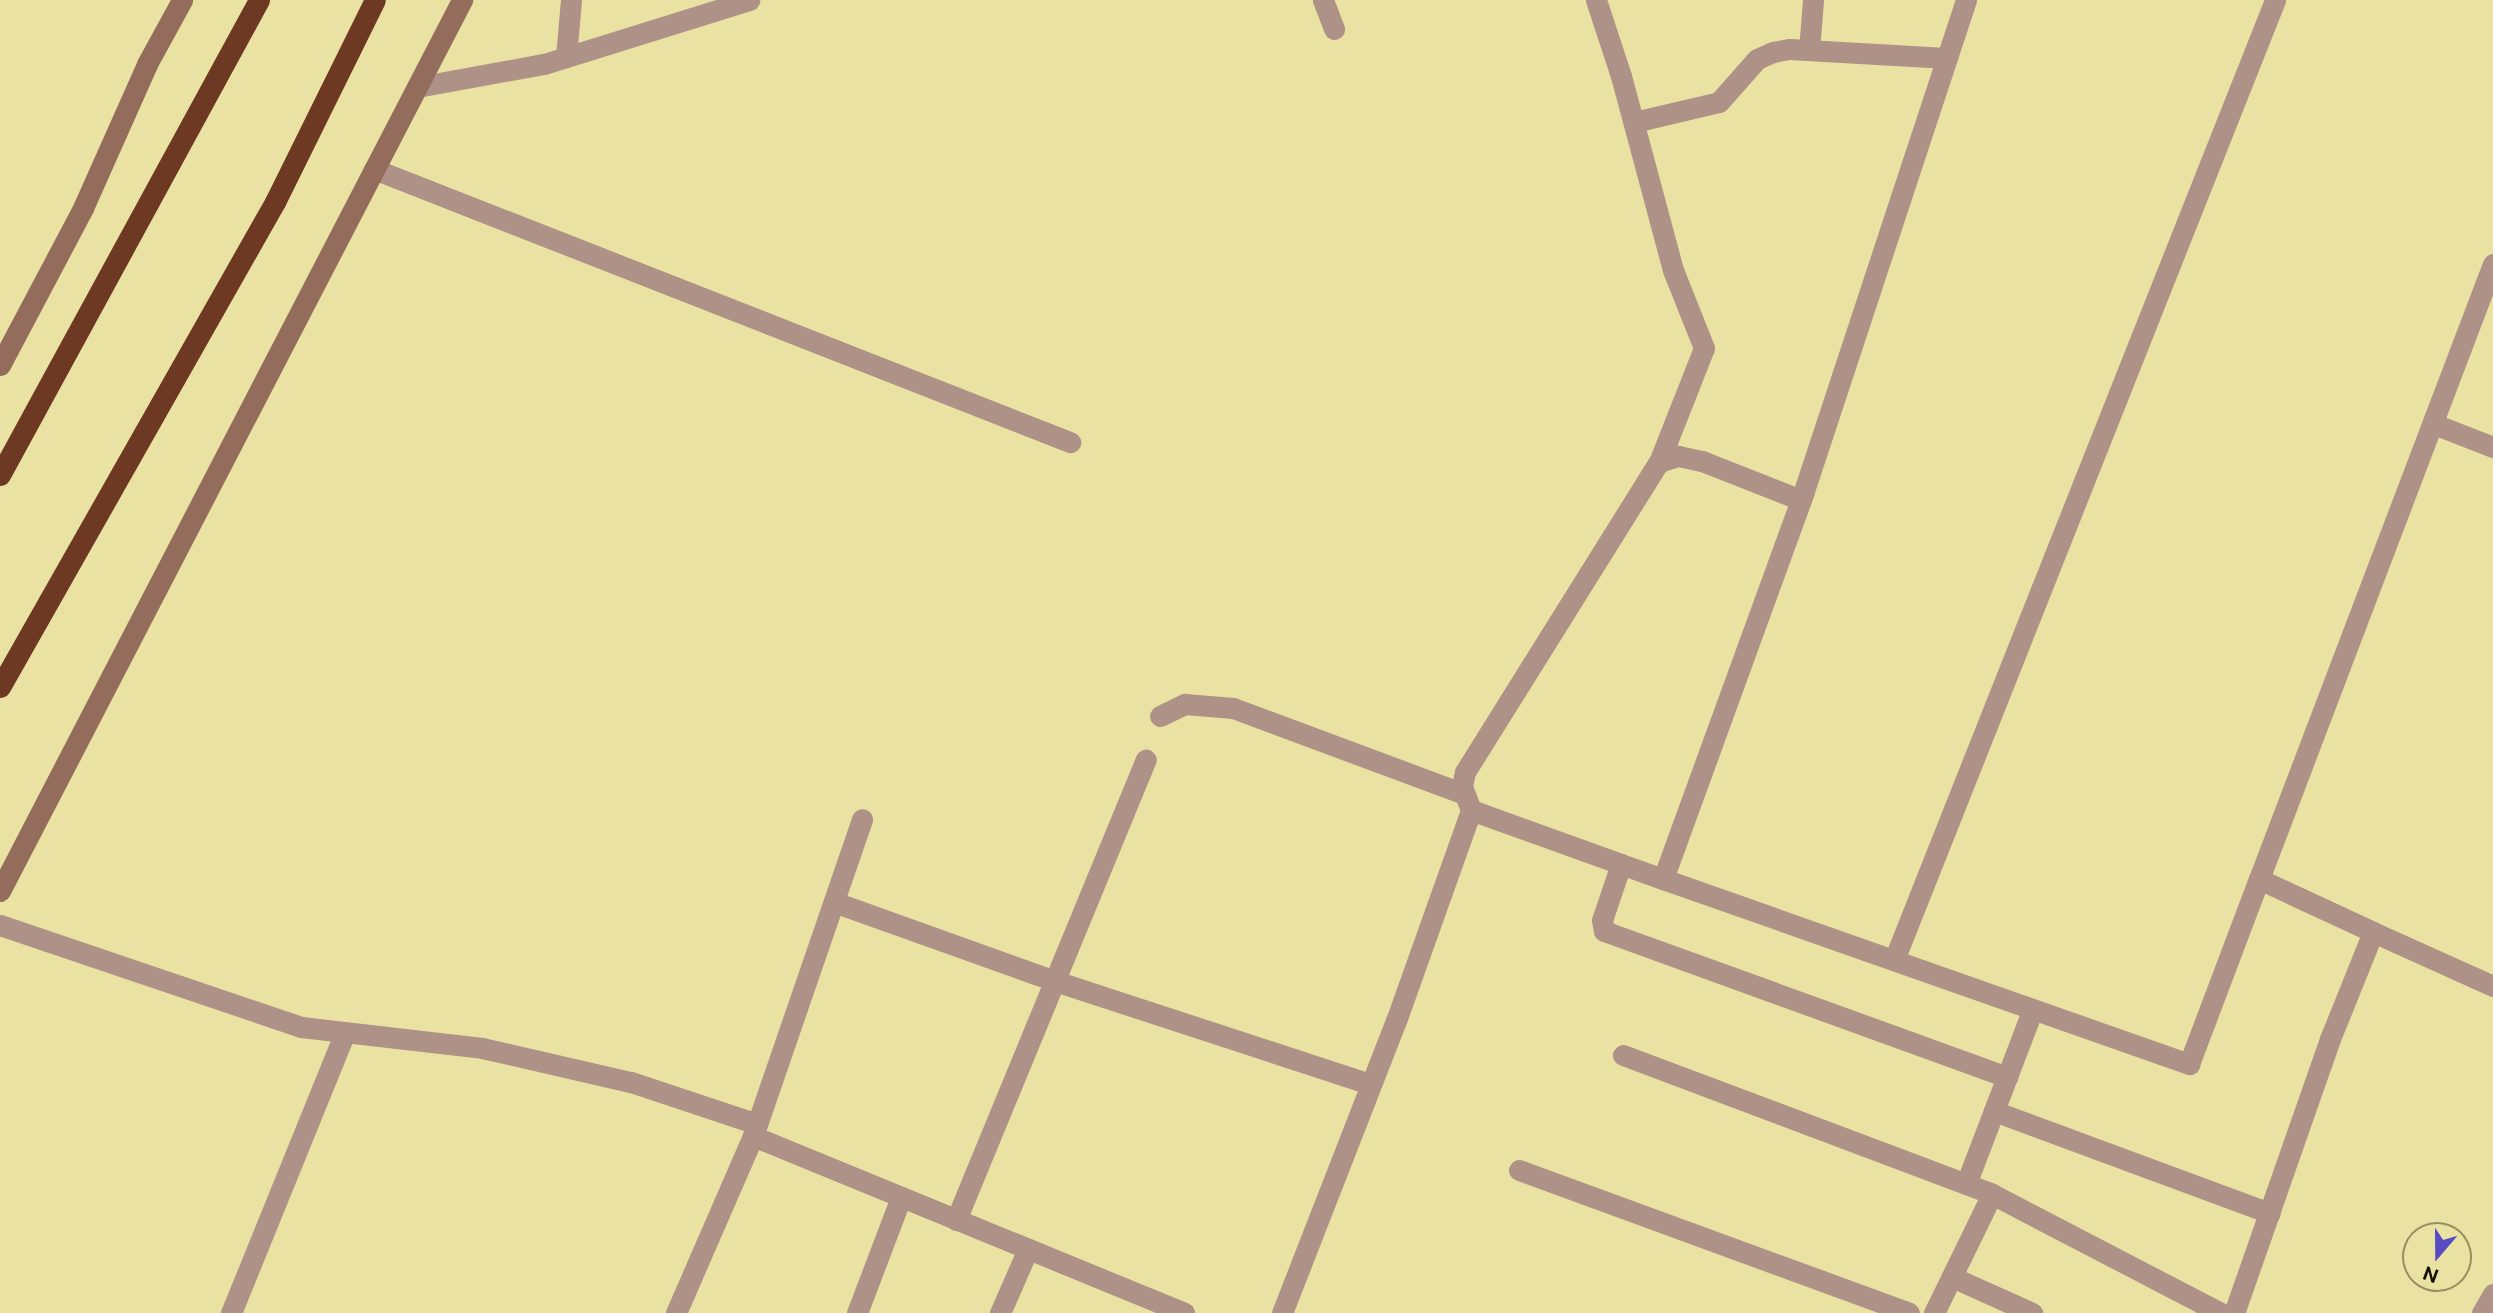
<!DOCTYPE html>
<style>
body{margin:0}
#map{position:relative;width:2493px;height:1313px;overflow:hidden;background:#eae2a2;font-family:"Public Sans",sans-serif}
div>[style]{position:absolute}
.street>*{height:21px;margin:-10.5px;padding:0 10.5px;transform-origin:10.5px;border-radius:10.5px;background:#ae9187}
.secondary>*{height:21px;margin:-10.5px;padding:0 10.5px;transform-origin:10.5px;border-radius:10.5px;background:#946c5c}
.highway>*{height:21px;margin:-10.5px;padding:0 10.5px;transform-origin:10.5px;border-radius:10.5px;background:#6e3923}
span{translate:-50% -50%;white-space:nowrap;text-align:center;line-height:1.15;-webkit-text-stroke:7px #eae2a2;paint-order:stroke}
.north{position:absolute;left:2402px;top:1222px;width:70px;height:70px;box-sizing:border-box;background:#eae2a2;border:2px solid #958e61;border-radius:50%;rotate:200deg;font-size:19px;font-weight:700;line-height:28px;text-align:center;color:#151100}
.north::after{content:'';display:block;margin:auto;width:24px;height:32px;background:#574cc4;clip-path:polygon(50% 0,100% 100%,50% 72%,0 100%)}
</style>
<div id="map">
<div class="street">
<i style="left:1323px;top:0;width:31px;rotate:69deg"></i>
<i style="left:1596px;top:0;width:80px;rotate:71.8deg"></i>
<i style="left:1621px;top:76px;width:201px;rotate:75deg"></i>
<i style="left:1673px;top:270px;width:84px;rotate:68.3deg"></i>
<i style="left:1704px;top:348px;width:123px;rotate:111.5deg"></i>
<i style="left:1809px;top:50px;width:50px;rotate:-85.4deg"></i>
<i style="left:566px;top:57px;width:57px;rotate:-85deg"></i>
<i style="left:417px;top:87px;width:129px;rotate:-10.3deg"></i>
<i style="left:544px;top:64px;width:215px;rotate:-17.3deg"></i>
<i style="left:1634px;top:122px;width:87px;rotate:-13.2deg"></i>
<i style="left:1719px;top:102px;width:57px;rotate:-48.5deg"></i>
<i style="left:1757px;top:59px;width:17px;rotate:-24deg"></i>
<i style="left:1773px;top:52px;width:16px;rotate:-11deg"></i>
<i style="left:1789px;top:49px;width:158px;rotate:3.3deg"></i>
<i style="left:374px;top:169px;width:748px;rotate:21.42deg"></i>
<i style="left:2434px;top:424px;width:63px;rotate:21.3deg"></i>
<i style="left:1160px;top:716px;width:28px;rotate:-26deg"></i>
<i style="left:1185px;top:704px;width:48px;rotate:4.8deg"></i>
<i style="left:1233px;top:708px;width:246px;rotate:20.4deg"></i>
<i style="left:1471px;top:810px;width:26px;rotate:-111deg"></i>
<i style="left:1462px;top:786px;width:14px;rotate:-78deg"></i>
<i style="left:1465px;top:772px;width:366px;rotate:-58deg"></i>
<i style="left:1659px;top:462px;width:20px;rotate:-18deg"></i>
<i style="left:1678px;top:456px;width:25px;rotate:12deg"></i>
<i style="left:1702px;top:461px;width:106px;rotate:21.5deg"></i>
<i style="left:1621px;top:864px;width:59px;rotate:108.7deg"></i>
<i style="left:1602px;top:920px;width:11px;rotate:80deg"></i>
<i style="left:1604px;top:931px;width:429px;rotate:19.9deg"></i>
<i style="left:1663px;top:879px;width:558px;rotate:19.38deg"></i>
<i style="left:2189px;top:1064px;width:198px;rotate:-69.3deg"></i>
<i style="left:2259px;top:879px;width:126px;rotate:24.9deg"></i>
<i style="left:2373px;top:932px;width:115px;rotate:111.9deg"></i>
<i style="left:2330px;top:1039px;width:290px;rotate:109.3deg"></i>
<i style="left:2259px;top:879px;width:658px;rotate:-69.17deg"></i>
<i style="left:834px;top:902px;width:235px;rotate:19.7deg"></i>
<i style="left:1055px;top:981px;width:332px;rotate:18.1deg"></i>
<i style="left:0;top:925px;width:318px;rotate:18.7deg"></i>
<i style="left:301px;top:1027px;width:182px;rotate:6.6deg"></i>
<i style="left:482px;top:1048px;width:153px;rotate:12.9deg"></i>
<i style="left:631px;top:1082px;width:133px;rotate:18.4deg"></i>
<i style="left:2373px;top:932px;width:132px;rotate:24.2deg"></i>
<i style="left:1894px;top:960px;width:1033px;rotate:-68.35deg"></i>
<i style="left:1623px;top:1055px;width:394px;rotate:20.6deg"></i>
<i style="left:1992px;top:1194px;width:132px;rotate:116deg"></i>
<i style="left:1994px;top:1111px;width:294px;rotate:20.3deg"></i>
<i style="left:753px;top:1136px;width:466px;rotate:22.3deg"></i>
<i style="left:1519px;top:1170px;width:415px;rotate:20.1deg"></i>
<i style="left:1966px;top:1184px;width:187px;rotate:-69.1deg"></i>
<i style="left:1992px;top:1194px;width:258px;rotate:27.5deg"></i>
<i style="left:956px;top:1220px;width:498px;rotate:-67.6deg"></i>
<i style="left:1952px;top:1277px;width:88px;rotate:24.2deg"></i>
<i style="left:231px;top:1313px;width:300px;rotate:-67.9deg"></i>
<i style="left:676px;top:1313px;width:193px;rotate:-66.5deg"></i>
<i style="left:753px;top:1136px;width:335px;rotate:-71deg"></i>
<i style="left:857px;top:1313px;width:124px;rotate:-69.2deg"></i>
<i style="left:1000px;top:1313px;width:70px;rotate:-66.4deg"></i>
<i style="left:1282px;top:1313px;width:313px;rotate:-68.7deg"></i>
<i style="left:1396px;top:1021px;width:224px;rotate:-70.4deg"></i>
<i style="left:1471px;top:810px;width:204px;rotate:19.8deg"></i>
<i style="left:1663px;top:879px;width:410px;rotate:-70deg"></i>
<i style="left:1803px;top:494px;width:520px;rotate:-71.74deg"></i>
<i style="left:2482px;top:1313px;width:22px;rotate:-60deg"></i>
</div>
<div class="secondary">
<i style="left:0;top:365px;width:178px;rotate:-62.1deg"></i>
<i style="left:83px;top:208px;width:158px;rotate:-66deg"></i>
<i style="left:147px;top:64px;width:73px;rotate:-61.3deg"></i>
<i style="left:0;top:891px;width:1004px;rotate:-62.59deg"></i>
</div>
<div class="highway">
<i style="left:0;top:475px;width:541px;rotate:-61.4deg"></i>
<i style="left:0;top:687px;width:558px;rotate:-60.45deg"></i>
<i style="left:275px;top:202px;width:225px;rotate:-63.7deg"></i>
</div>
<div class="north">N</div>
</div>
